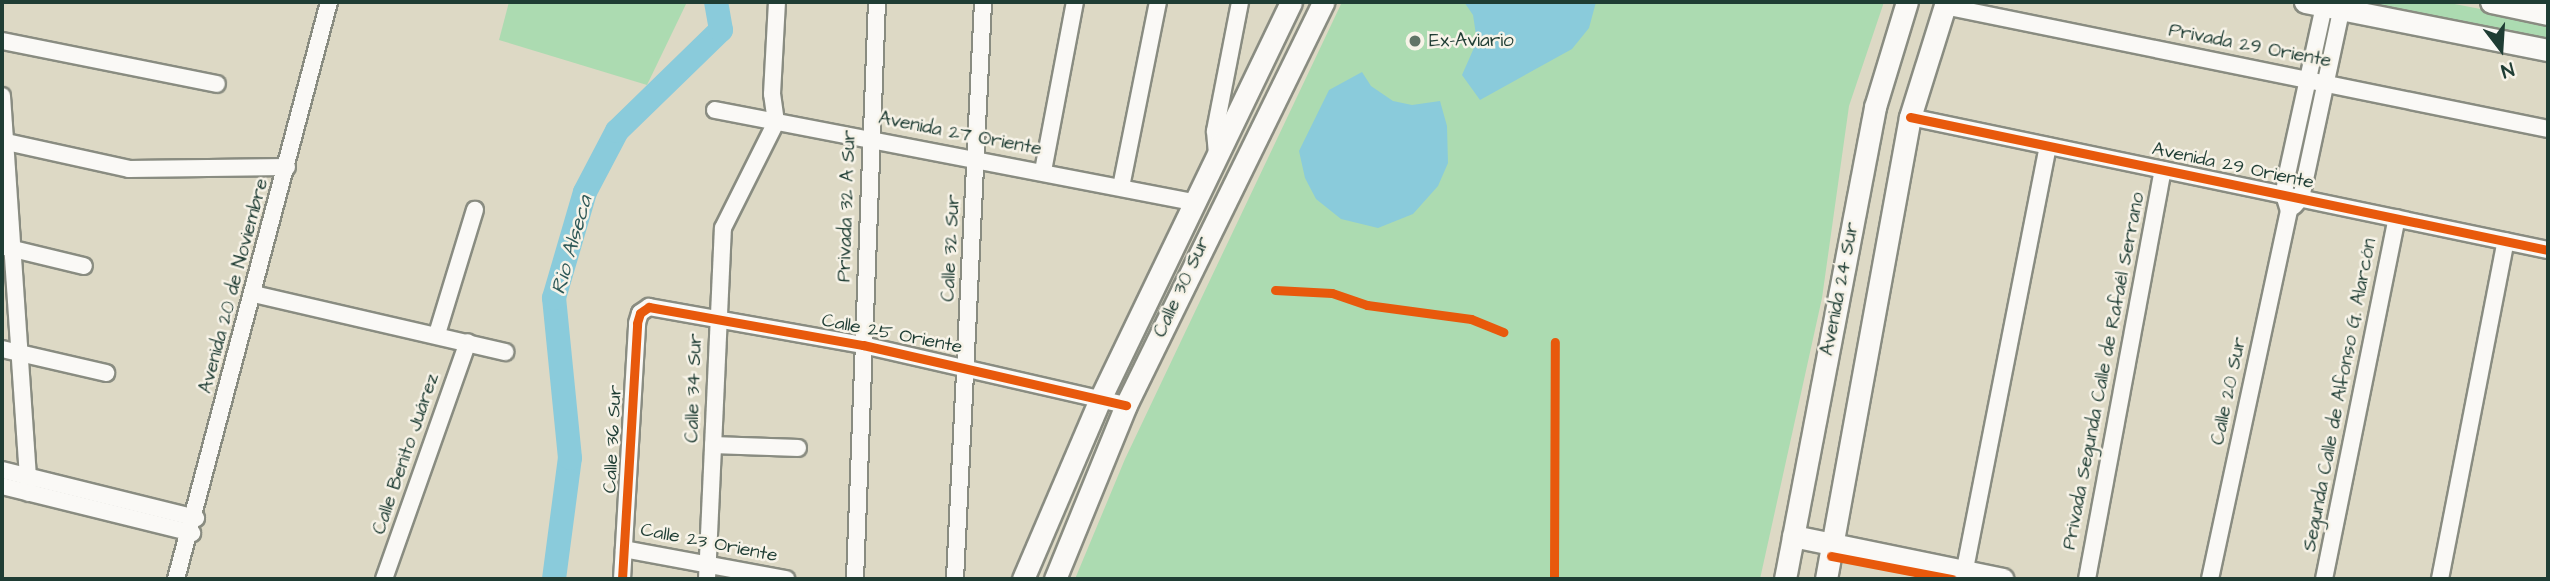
<!DOCTYPE html>
<html>
<head>
<meta charset="utf-8">
<style>
  body { margin:0 }
  #map { position:relative; width:2550px; height:581px; overflow:hidden; background:#ddd9c5; font-family:"Architects Daughter",sans-serif }
  div>[style] { position:absolute }
  [style*='--x'] { left:calc(var(--x)*1px); top:calc(var(--y)*1px); width:calc(var(--w)*1px); rotate:calc(var(--a)*1deg) }
  .green>* { inset:0; background:#acdbb1 }
  .water>* { inset:0; background:#8acbdb }
  .river>* { height:24px; margin:-12px; padding:0 12px; transform-origin:12px; border-radius:12px; background:#8acbdb }
  .roads { filter:drop-shadow(2px 0 #898c81) drop-shadow(-2px 0 #898c81) drop-shadow(0 2px #898c81) drop-shadow(0 -2px #898c81) }
  .street>* { height:16px; margin:-8px; padding:0 8px; transform-origin:8px; border-radius:8px; background:#faf9f6 }
  .secondary>* { height:21px; margin:-10.5px; padding:0 10.5px; transform-origin:10.5px; border-radius:10.5px; background:#faf9f6 }
  .cycleway>* { height:9px; margin:-4.5px; padding:0 4.5px; transform-origin:4.5px; border-radius:4.5px; background:#e8590c }
  .dots>* { width:19px; height:19px; translate:-50% -50%; box-sizing:border-box; border:4px solid #f7f3e8; border-radius:50% }
  span { translate:-50% -50%; white-space:nowrap; text-align:center; line-height:1.15; -webkit-text-stroke:5px #f7f3e8; paint-order:stroke }
  .poi-label { font-size:19px; color:#1f3d34 }
  .left { translate:0 -50%; text-align:left }
  .street-label { font-size:19px; color:#1f3d34 }
  .water-label { font-size:21px; color:#2d5857; font-style:italic }
  .frame { position:absolute; inset:0; border:4px solid #1f3d34; pointer-events:none }
  .north { position:absolute; left:2466px; top:14px; width:70px; height:70px; -webkit-text-stroke:5px #f7f3e8; paint-order:stroke; rotate:163deg; font-size:19px; font-weight:700; line-height:28px; text-align:center; color:#1f3d34 }
  .north::after { content:''; display:block; margin:auto; width:24px; height:32px; background:#1f3d34; clip-path:polygon(50% 0,100% 100%,50% 72%,0 100%) }
</style>
</head>
<body>
<div id="map">
  <div class="green">
    <div style="clip-path:polygon(509px 2px,687px 2px,647px 85px,499px 40px)"></div>
    <div style="clip-path:polygon(1342px 2px,1884px 2px,1849px 106px,1822px 298px,1760px 579px,1075px 579px,1125px 459px)"></div>
    <div style="clip-path:polygon(2345px 2px,2444px 2px,2548px 22px,2548px 45px)"></div>
  </div>
  <div class="water">
    <div style="clip-path:polygon(1464px 2px,1596px 2px,1589px 28px,1572px 49px,1480px 100px,1462px 75px,1477px 41px,1473px 15px)"></div>
    <div style="clip-path:polygon(1362px 72px,1371px 86px,1393px 101px,1412px 105px,1440px 101px,1447px 126px,1448px 163px,1438px 186px,1413px 214px,1378px 228px,1341px 219px,1316px 199px,1305px 178px,1299px 151px,1329px 90px)"></div>
  </div>
  <div class="river">
    <div style="--x:554;--y:579;--w:122;--a:-82.5"></div>
    <div style="--x:570;--y:458;--w:161;--a:-95.7"></div>
    <div style="--x:554;--y:298;--w:110;--a:-73.7"></div>
    <div style="--x:585;--y:192;--w:69;--a:-62.3"></div>
    <div style="--x:617;--y:131;--w:145;--a:-44.2"></div>
    <div style="--x:721;--y:30;--w:28;--a:-100"></div>
  </div>
  <div class="roads">
    <div class="street">
      <div style="--x:1944;--y:6;--w:616;--a:11.51"></div>
      <div style="--x:2;--y:41;--w:219;--a:11.3"></div>
      <div style="--x:2;--y:96;--w:398;--a:86.1"></div>
      <div style="--x:715;--y:110;--w:491;--a:10.9"></div>
      <div style="--x:1910;--y:117;--w:652;--a:11.78"></div>
      <div style="--x:2;--y:141;--w:130;--a:12.4"></div>
      <div style="--x:129;--y:169;--w:158;--a:-0.7"></div>
      <div style="--x:1217;--y:154;--w:23;--a:-95"></div>
      <div style="--x:1215;--y:131;--w:131;--a:-79"></div>
      <div style="--x:1043;--y:171;--w:172;--a:-79.3"></div>
      <div style="--x:1121;--y:187;--w:189;--a:-78.7"></div>
      <div style="--x:2294;--y:206;--w:11;--a:-49"></div>
      <div style="--x:2301;--y:198;--w:200;--a:-77.9"></div>
      <div style="--x:5;--y:247;--w:81;--a:13.5"></div>
      <div style="--x:254;--y:294;--w:258;--a:13"></div>
      <div style="--x:437;--y:334;--w:130;--a:-73"></div>
      <div style="--x:2;--y:349;--w:107;--a:13"></div>
      <div style="--x:713;--y:445;--w:85;--a:2"></div>
      <div style="--x:2;--y:470;--w:200;--a:13.9"></div>
      <div style="--x:2;--y:486;--w:196;--a:13.9"></div>
      <div style="--x:624;--y:549;--w:165;--a:10.5"></div>
      <div style="--x:176;--y:579;--w:597;--a:-75.15"></div>
      <div style="--x:384;--y:579;--w:251;--a:-70.5"></div>
      <div style="--x:622;--y:579;--w:256;--a:-86.6"></div>
      <div style="--x:637;--y:323;--w:10;--a:-73"></div>
      <div style="--x:640;--y:313;--w:11;--a:-34"></div>
      <div style="--x:649;--y:307;--w:217;--a:10.1"></div>
      <div style="--x:863;--y:345;--w:270;--a:12.9"></div>
      <div style="--x:707;--y:579;--w:351;--a:-87.4"></div>
      <div style="--x:723;--y:228;--w:119;--a:-63.4"></div>
      <div style="--x:776;--y:122;--w:28;--a:-98"></div>
      <div style="--x:772;--y:94;--w:92;--a:-86.9"></div>
      <div style="--x:855;--y:579;--w:577;--a:-87.82"></div>
      <div style="--x:955;--y:579;--w:578;--a:-87.22"></div>
      <div style="--x:1963;--y:579;--w:441;--a:-78.9"></div>
      <div style="--x:2087;--y:579;--w:416;--a:-79.5"></div>
      <div style="--x:2210;--y:579;--w:376;--a:-77.9"></div>
      <div style="--x:2289;--y:211;--w:17;--a:-107"></div>
      <div style="--x:2284;--y:195;--w:16;--a:-83"></div>
      <div style="--x:2286;--y:179;--w:181;--a:-77.6"></div>
      <div style="--x:2324;--y:579;--w:368;--a:-78.6"></div>
      <div style="--x:2440;--y:579;--w:344;--a:-79"></div>
    </div>
    <div class="secondary">
      <div style="--x:2305;--y:2;--w:248;--a:11.2"></div>
      <div style="--x:2491;--y:2;--w:58;--a:11.9"></div>
      <div style="--x:1793;--y:536;--w:214;--a:11.6"></div>
      <div style="--x:1023;--y:579;--w:198;--a:-66.8"></div>
      <div style="--x:1101;--y:397;--w:438;--a:-64.3"></div>
      <div style="--x:1055;--y:579;--w:188;--a:-67.8"></div>
      <div style="--x:1126;--y:405;--w:449;--a:-63.9"></div>
      <div style="--x:1785;--y:579;--w:481;--a:-79.2"></div>
      <div style="--x:1875;--y:107;--w:110;--a:-73.1"></div>
      <div style="--x:1826;--y:579;--w:470;--a:-79.7"></div>
      <div style="--x:1910;--y:117;--w:121;--a:-72.6"></div>
    </div>
  </div>
  <div class="cycleway">
    <div style="--x:1910;--y:117;--w:652;--a:11.78"></div>
    <div style="--x:1275;--y:290;--w:57;--a:3"></div>
    <div style="--x:1332;--y:293;--w:37;--a:19"></div>
    <div style="--x:1367;--y:305;--w:105;--a:7.7"></div>
    <div style="--x:1471;--y:319;--w:35;--a:22"></div>
    <div style="--x:1831;--y:556;--w:123;--a:10.8"></div>
    <div style="--x:622;--y:579;--w:256;--a:-86.6"></div>
    <div style="--x:637;--y:323;--w:10;--a:-73"></div>
    <div style="--x:640;--y:313;--w:11;--a:-34"></div>
    <div style="--x:649;--y:307;--w:217;--a:10.1"></div>
    <div style="--x:863;--y:345;--w:270;--a:12.9"></div>
    <div style="--x:1554;--y:579;--w:237;--a:-89.8"></div>
  </div>
  <div class="dots">
    <div style="left:1415px;top:41px;background:#627467"></div>
  </div>
  <div class="poi-label">
    <span class="left" style="left:1429px;top:41px">Ex-Aviario</span>
  </div>
  <div class="street-label">
    <span style="left:2250px;top:46px;rotate:11deg">Privada 29 Oriente</span>
    <span style="left:960px;top:134px;rotate:11deg">Avenida 27 Oriente</span>
    <span style="left:2233px;top:166px;rotate:12deg">Avenida 29 Oriente</span>
    <span style="left:847px;top:206px;rotate:-88deg">Privada 32 A Sur</span>
    <span style="left:951px;top:248px;rotate:-87deg">Calle 32 Sur</span>
    <span style="left:234px;top:286px;rotate:-75deg">Avenida 20 de Noviembre</span>
    <span style="left:1182px;top:287px;rotate:-65deg">Calle 30 Sur</span>
    <span style="left:1840px;top:289px;rotate:-79deg">Avenida 24 Sur</span>
    <span style="left:892px;top:334px;rotate:11deg">Calle 25 Oriente</span>
    <span style="left:2104px;top:371px;rotate:-79deg">Privada Segunda Calle de Rafaél Serrano</span>
    <span style="left:694px;top:388px;rotate:-88deg">Calle 34 Sur</span>
    <span style="left:2229px;top:391px;rotate:-78deg">Calle 20 Sur</span>
    <span style="left:2340px;top:395px;rotate:-79deg">Segunda Calle de Alfonso G. Alarcón</span>
    <span style="left:613px;top:439px;rotate:-87deg">Calle 36 Sur</span>
    <span style="left:406px;top:454px;rotate:-71deg">Calle Benito Juárez</span>
    <span style="left:709px;top:543px;rotate:11deg">Calle 23 Oriente</span>
  </div>
  <div class="water-label">
    <span style="left:572px;top:245px;rotate:-74deg">Rio Alseca</span>
  </div>
  <div class="frame"></div>
  <div class="north">N</div>
</div>
</body>
</html>
